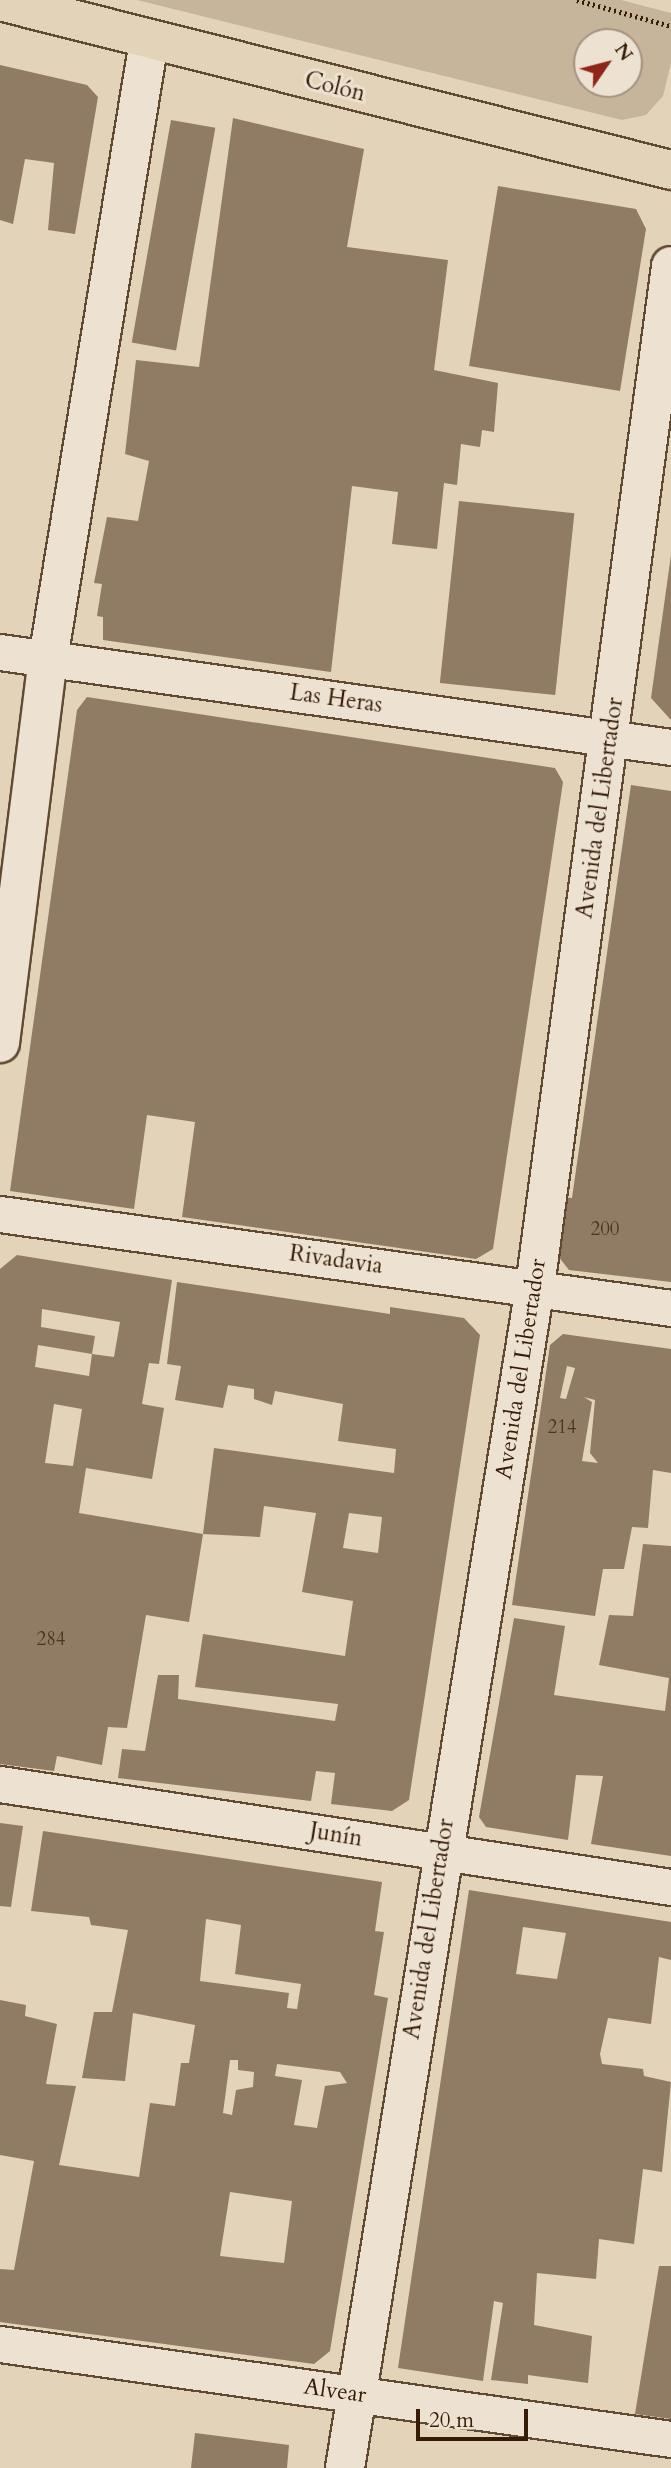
<!DOCTYPE html>
<html>
<head>
<meta charset="utf-8">
<style>
  body { margin:0 }
  #map { position:relative; width:671px; height:2468px; overflow:hidden; background:#e3d3b9; font-family:Cardo,serif }
  div>[style] { position:absolute }
  [style*='--x'] { left:calc(var(--x)*1px); top:calc(var(--y)*1px); width:calc(var(--w)*1px); rotate:calc(var(--a)*1deg) }
  .green>* { inset:0; background:#c6b49b }
  .building>* { inset:0; background:#907b64; transform-origin:0 0 }
  .path>* { height:4.5px; margin-top:-2.25px; transform-origin:0; background:repeating-linear-gradient(90deg,#361c07 0 2px,transparent 0 5.5px) }
  .roads { filter:drop-shadow(2px 0 #614a34) drop-shadow(-2px 0 #614a34) drop-shadow(0 2px #614a34) drop-shadow(0 -2px #614a34) }
  .minor>* { height:35px; margin:-17.5px; padding:0 17.5px; transform-origin:17.5px; border-radius:17.5px; background:#ede2d2 }
  .secondary>* { height:38px; margin:-19px; padding:0 19px; transform-origin:19px; border-radius:19px; background:#ede2d2 }
  .primary>* { height:38px; margin:-19px; padding:0 19px; transform-origin:19px; border-radius:19px; background:#e3d3b9 }
  span { translate:-50% -50%; white-space:nowrap; text-align:center; line-height:1.15; -webkit-text-stroke:6px #ede2d2; paint-order:stroke }
  .number-label { font-size:19px; color:#4c341e }
  .number-label span { -webkit-text-stroke-width:0 }
  .street-label { font-size:23px; color:#361c07 }
  .north { position:absolute; left:573px; top:28px; width:70px; height:70px; box-sizing:border-box; background:#ede2d2; border:2px solid #a49381; border-radius:50%; rotate:55deg; font-size:19px; font-weight:700; line-height:28px; text-align:center; color:#361c07 }
  .north::after { content:''; display:block; margin:auto; width:24px; height:32px; background:#8f2418; clip-path:polygon(50% 0,100% 100%,50% 72%,0 100%) }
  .scale { position:absolute; left:416px; top:2409px; width:112px; height:32px; box-sizing:border-box; border:4px solid #361c07; border-top:0; padding-left:9px; font-size:21px; line-height:24px; white-space:nowrap; color:#361c07; -webkit-text-stroke:5px #ede2d2; paint-order:stroke }
</style>
</head>
<body>
<div id="map">
  <div class="green">
    <div style="clip-path:polygon(evenodd,137px 0,621px 0,671px 13px,671px 63px,663px 96px,646px 115px,622px 120px,137px 0,629px 42px,629px 84px,587px 84px,587px 42px,629px 42px)"></div>
  </div>
  <div class="building">
    <div style="clip-path:polygon(0 65px,87px 85px,98px 97px,75px 234px,48px 230px,54px 163px,25px 159px,13px 224px,0 220px)"></div>
    <div style="clip-path:polygon(233px 118px,364px 149px,347px 247px,448px 260px,434px 370px,498px 383px,494px 432px,482px 430px,480px 447px,461px 444px,457px 485px,444px 483px,437px 549px,392px 544px,398px 492px,352px 486px,331px 672px,103px 640px,103px 617px,97px 616px,102px 584px,94px 583px,107px 517px,138px 521px,149px 461px,125px 454px,136px 360px,199px 367px)"></div>
    <div style="left:171px;top:120px;width:45px;height:226px;rotate:10deg"></div>
    <div style="clip-path:polygon(498px 186px,636px 209px,646px 229px,620px 391px,469px 366px)"></div>
    <div style="left:459px;top:501px;width:116px;height:183px;rotate:6deg"></div>
    <div style="clip-path:polygon(671px 555px,671px 720px,651px 698px)"></div>
    <div style="clip-path:polygon(87px 697px,555px 768px,563px 782px,493px 1249px,476px 1259px,182px 1217px,195px 1122px,147px 1115px,134px 1209px,10px 1191px,77px 710px)"></div>
    <div style="clip-path:polygon(631px 785px,671px 791px,671px 1282px,569px 1270px,554px 1251px,561px 1197px,572px 1198px)"></div>
    <div style="clip-path:polygon(evenodd,17px 1255px,172px 1280px,159px 1364px,149px 1363px,142px 1404px,164px 1408px,152px 1479px,86px 1468px,79px 1513px,203px 1534px,189px 1622px,146px 1615px,127px 1728px,108px 1727px,102px 1765px,57px 1756px,54px 1771px,0 1764px,0 1269px,17px 1255px,42px 1309px,120px 1322px,114px 1357px,92px 1354px,89px 1376px,35px 1367px,38px 1345px,92px 1354px,95px 1336px,41px 1327px,42px 1309px,17px 1255px,54px 1404px,82px 1409px,73px 1466px,45px 1463px,54px 1404px)"></div>
    <div style="clip-path:polygon(evenodd,177px 1282px,390px 1314px,390px 1307px,464px 1318px,480px 1335px,409px 1800px,392px 1811px,331px 1804px,335px 1773px,316px 1771px,311px 1801px,118px 1778px,122px 1749px,145px 1751px,158px 1675px,179px 1675px,178px 1699px,335px 1721px,338px 1704px,195px 1687px,203px 1634px,345px 1656px,353px 1601px,302px 1592px,316px 1513px,264px 1506px,260px 1537px,203px 1534px,214px 1448px,394px 1473px,396px 1449px,338px 1441px,343px 1404px,275px 1391px,272px 1405px,254px 1399px,254px 1389px,228px 1385px,223px 1408px,175px 1400px,181px 1366px,167px 1364px,177px 1282px,349px 1513px,382px 1517px,378px 1553px,343px 1548px,349px 1513px)"></div>
    <div style="clip-path:polygon(evenodd,563px 1334px,671px 1349px,671px 1473px,653px 1470px,648px 1528px,632px 1527px,624px 1569px,603px 1569px,595px 1616px,512px 1605px,550px 1345px,563px 1334px,567px 1366px,575px 1368px,566px 1399px,560px 1398px,567px 1366px,563px 1334px,584px 1397px,595px 1400px,590px 1453px,598px 1463px,582px 1461px,592px 1402px,584px 1397px)"></div>
    <div style="clip-path:polygon(643px 1544px,671px 1546px,671px 1856px,591px 1844px,603px 1776px,576px 1775px,568px 1840px,486px 1827px,479px 1817px,514px 1618px,565px 1626px,554px 1695px,665px 1711px,669px 1678px,599px 1665px,609px 1615px,633px 1616px)"></div>
    <div style="clip-path:polygon(0 1823px,23px 1826px,11px 1907px,0 1906px)"></div>
    <div style="clip-path:polygon(evenodd,43px 1831px,382px 1882px,375px 1931px,384px 1932px,374px 1995px,388px 1998px,330px 2351px,314px 2364px,0 2322px,0 2269px,14px 2270px,34px 2161px,0 2155px,0 2000px,26px 2005px,25px 2016px,57px 2024px,46px 2084px,76px 2086px,59px 2165px,139px 2177px,150px 2103px,175px 2106px,181px 2063px,189px 2063px,195px 2025px,133px 2013px,125px 2081px,82px 2078px,94px 2012px,112px 2012px,128px 1930px,91px 1925px,89px 1917px,31px 1911px,43px 1831px,206px 1919px,241px 1925px,235px 1974px,301px 1984px,297px 2009px,287px 2008px,289px 1993px,200px 1981px,206px 1919px,43px 1831px,230px 2060px,238px 2060px,238px 2070px,254px 2072px,253px 2087px,236px 2090px,232px 2115px,223px 2113px,230px 2060px,43px 1831px,277px 2064px,340px 2072px,347px 2083px,325px 2086px,317px 2128px,294px 2125px,302px 2080px,275px 2076px,277px 2064px,43px 1831px,230px 2192px,292px 2201px,284px 2263px,220px 2256px,230px 2192px)"></div>
    <div style="clip-path:polygon(evenodd,469px 1890px,671px 1922px,671px 1960px,659px 1957px,651px 2024px,608px 2018px,600px 2054px,602px 2064px,643px 2069px,644px 2076px,671px 2082px,662px 2172px,643px 2169px,634px 2244px,599px 2239px,596px 2279px,537px 2273px,534px 2325px,592px 2336px,588px 2383px,528px 2375px,528px 2384px,491px 2380px,503px 2303px,494px 2301px,483px 2381px,398px 2368px,469px 1890px,523px 1927px,566px 1933px,557px 1979px,516px 1974px,523px 1927px)"></div>
    <div style="clip-path:polygon(659px 2266px,671px 2266px,671px 2419px,635px 2414px)"></div>
    <div style="clip-path:polygon(195px 2433px,289px 2445px,287px 2468px,191px 2468px)"></div>
  </div>
  <div class="path">
    <div style="--x:577;--y:0;--w:98;--a:15.5"></div>
  </div>
  <div class="roads">
    <div class="minor">
      <div style="--x:0;--y:652;--w:678;--a:8.06"></div>
      <div style="--x:0;--y:1214;--w:678;--a:7.97"></div>
      <div style="--x:0;--y:1784;--w:679;--a:8.73"></div>
      <div style="--x:0;--y:2344;--w:678;--a:8.06"></div>
    </div>
    <div class="secondary">
      <div style="--x:0;--y:1043;--w:387;--a:-82.9"></div>
      <div style="--x:48;--y:659;--w:626;--a:-80.72"></div>
      <div style="--x:345;--y:2468;--w:1196;--a:-80.86"></div>
      <div style="--x:535;--y:1287;--w:1030;--a:-82.41"></div>
    </div>
    <div class="primary">
      <div style="--x:0;--y:1;--w:692;--a:14.14"></div>
    </div>
  </div>
  <div class="number-label">
    <span style="left:605px;top:1230px">200</span>
    <span style="left:562px;top:1428px">214</span>
    <span style="left:51px;top:1640px">284</span>
  </div>
  <div class="street-label">
    <span style="left:335px;top:87px;rotate:14deg">Colón</span>
    <span style="left:336px;top:699px;rotate:8deg">Las Heras</span>
    <span style="left:600px;top:808px;rotate:-82deg">Avenida del Libertador</span>
    <span style="left:336px;top:1260px;rotate:8deg">Rivadavia</span>
    <span style="left:521px;top:1369px;rotate:-81deg">Avenida del Libertador</span>
    <span style="left:336px;top:1835px;rotate:9deg">Junín</span>
    <span style="left:429px;top:1929px;rotate:-81deg">Avenida del Libertador</span>
    <span style="left:335px;top:2391px;rotate:8deg">Alvear</span>
  </div>
  <div class="north">N</div>
  <div class="scale">20 m</div>
</div>
</body>
</html>
